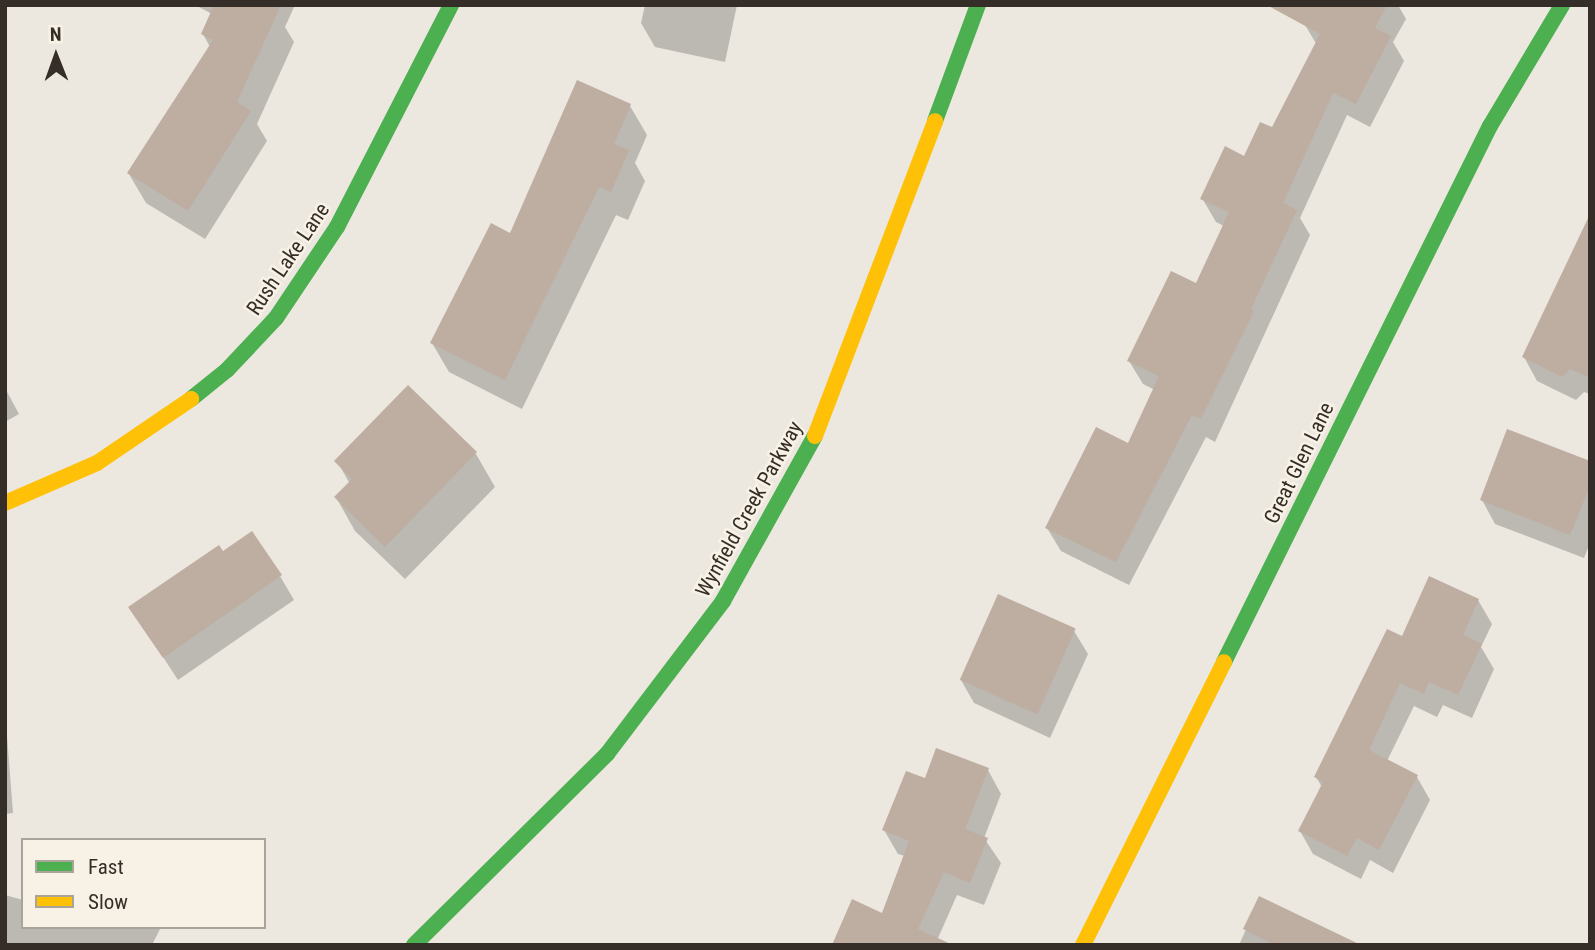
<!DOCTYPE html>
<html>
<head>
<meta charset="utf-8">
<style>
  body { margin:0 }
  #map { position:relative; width:1595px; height:950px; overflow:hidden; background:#ece7df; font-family:"Roboto Condensed",sans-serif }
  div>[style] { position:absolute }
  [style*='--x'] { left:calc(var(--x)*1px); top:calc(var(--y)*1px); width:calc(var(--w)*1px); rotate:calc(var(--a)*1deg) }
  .shadow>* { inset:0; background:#0003 }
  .building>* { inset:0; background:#beada1; transform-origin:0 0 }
  .fast>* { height:16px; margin:-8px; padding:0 8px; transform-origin:8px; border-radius:8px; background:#4caf50 }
  .slow>* { height:16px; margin:-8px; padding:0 8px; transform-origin:8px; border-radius:8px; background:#ffc107 }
  span { translate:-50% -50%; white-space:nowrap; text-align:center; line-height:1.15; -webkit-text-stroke:5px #f8f2e6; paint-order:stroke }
  .street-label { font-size:21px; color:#352d27 }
  .frame { position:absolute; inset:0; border:7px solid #352d27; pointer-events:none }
  .legend { position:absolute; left:21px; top:838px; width:245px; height:91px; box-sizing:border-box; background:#f8f2e6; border:2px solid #aaa39a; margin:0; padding:9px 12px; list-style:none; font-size:21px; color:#352d27 }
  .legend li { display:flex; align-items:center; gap:14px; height:35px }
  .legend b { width:35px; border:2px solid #aaa39a }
  .north { position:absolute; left:21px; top:21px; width:70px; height:70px; -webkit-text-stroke:5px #f8f2e6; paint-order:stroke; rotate:359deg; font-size:19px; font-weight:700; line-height:28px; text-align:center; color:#352d27 }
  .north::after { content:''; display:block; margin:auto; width:24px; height:32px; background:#352d27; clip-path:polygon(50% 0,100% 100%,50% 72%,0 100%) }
</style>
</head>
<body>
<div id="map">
  <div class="shadow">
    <div style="clip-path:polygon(295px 5px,285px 27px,294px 42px,257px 124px,267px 141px,205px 239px,146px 203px,129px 174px,210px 47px,203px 34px,212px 14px,195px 5px)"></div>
    <div style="clip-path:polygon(645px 5px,737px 5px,725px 62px,655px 47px,641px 23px)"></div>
    <div style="clip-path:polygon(1315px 5px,1398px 5px,1406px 19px,1393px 42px,1404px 61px,1370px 127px,1347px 115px,1300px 218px,1310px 235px,1215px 442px,1206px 437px,1129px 585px,1061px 551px,1047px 528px,1129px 445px,1155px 390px,1143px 384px,1129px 361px,1197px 285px,1224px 226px,1216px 222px,1202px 198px,1272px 130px,1317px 45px,1305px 25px)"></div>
    <div style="clip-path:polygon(630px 106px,647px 135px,635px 163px,645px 181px,628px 220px,616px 215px,522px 409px,449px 372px,432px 343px,511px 235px)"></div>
    <div style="clip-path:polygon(1590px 270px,1590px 394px,1584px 392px,1576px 400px,1537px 381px,1524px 357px)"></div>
    <div style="clip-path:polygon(408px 387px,476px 454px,495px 487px,405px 579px,355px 531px,336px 497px,350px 484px,337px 461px)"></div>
    <div style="clip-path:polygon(5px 388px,19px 414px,5px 422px)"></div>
    <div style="clip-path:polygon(1590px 463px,1590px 543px,1584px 558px,1495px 524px,1482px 500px)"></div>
    <div style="clip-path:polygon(280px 576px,294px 600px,178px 680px,131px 608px)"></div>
    <div style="clip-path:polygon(1478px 600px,1492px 624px,1481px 647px,1494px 669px,1472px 718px,1443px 705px,1437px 717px,1414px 706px,1387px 761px,1417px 777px,1430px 800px,1393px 873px,1370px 860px,1361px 879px,1313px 854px,1300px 831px,1322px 787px,1316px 777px,1403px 639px)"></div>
    <div style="clip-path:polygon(1074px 631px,1088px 654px,1050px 738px,974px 703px,961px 680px)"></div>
    <div style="clip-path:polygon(5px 710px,13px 813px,5px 814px)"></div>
    <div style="clip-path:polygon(988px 770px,1001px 794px,984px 838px,1001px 863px,984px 905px,957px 895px,935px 945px,883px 915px,905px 856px,898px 854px,884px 830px,926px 781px)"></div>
    <div style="clip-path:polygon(5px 895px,23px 900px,23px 927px,161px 927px,152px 945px,5px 945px)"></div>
    <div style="clip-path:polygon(1260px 898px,1342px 945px,1239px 945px)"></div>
  </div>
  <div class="building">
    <div style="clip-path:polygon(214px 5px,281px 5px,237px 102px,251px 111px,188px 211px,127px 173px,213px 40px,201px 34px)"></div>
    <div style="clip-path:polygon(1267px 5px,1387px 5px,1375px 28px,1391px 36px,1356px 104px,1333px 93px,1283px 203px,1297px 210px,1251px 309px,1254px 311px,1201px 419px,1192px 415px,1116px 562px,1045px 528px,1096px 427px,1128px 443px,1159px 376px,1127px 361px,1171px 271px,1196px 283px,1229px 212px,1200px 199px,1225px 146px,1244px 156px,1260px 122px,1272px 127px,1320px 34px)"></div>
    <div style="clip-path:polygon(577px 80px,631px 104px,614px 144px,629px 150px,611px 192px,599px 187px,505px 380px,430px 343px,491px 223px,510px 233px)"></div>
    <div style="clip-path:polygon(1590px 214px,1590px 378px,1570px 369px,1562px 377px,1522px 357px)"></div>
    <div style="clip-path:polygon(408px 385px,477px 452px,385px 547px,334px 497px,352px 479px,334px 461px)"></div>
    <div style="clip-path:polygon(1507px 429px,1590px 461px,1590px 486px,1570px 535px,1480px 500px)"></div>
    <div style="clip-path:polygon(252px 531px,282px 575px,163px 658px,128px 607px,219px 545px,223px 551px)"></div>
    <div style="clip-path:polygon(1429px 576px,1479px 599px,1463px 635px,1482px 644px,1458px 695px,1429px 682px,1424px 694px,1400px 683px,1369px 750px,1418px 775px,1379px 850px,1357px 838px,1347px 856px,1298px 831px,1323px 782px,1314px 777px,1387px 629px,1402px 636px)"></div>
    <div style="left:998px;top:594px;width:85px;height:94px;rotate:24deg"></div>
    <div style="clip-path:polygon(936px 748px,989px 768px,965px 829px,988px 838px,970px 883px,944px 872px,918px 929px,953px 945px,832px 945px,852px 899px,882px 913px,909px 841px,882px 830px,906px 771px,925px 778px)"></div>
    <div style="clip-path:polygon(1259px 896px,1361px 945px,1275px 945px,1243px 929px)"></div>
  </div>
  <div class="fast">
    <div style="--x:935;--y:121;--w:124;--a:-69.7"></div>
    <div style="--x:191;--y:399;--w:46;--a:-38.9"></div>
    <div style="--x:227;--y:370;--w:71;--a:-46.7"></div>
    <div style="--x:276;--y:318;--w:110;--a:-56.2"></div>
    <div style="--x:337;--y:227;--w:250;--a:-62.8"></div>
    <div style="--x:1224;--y:662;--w:598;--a:-63.61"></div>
    <div style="--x:1490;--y:126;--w:141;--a:-59.2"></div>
    <div style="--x:414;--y:945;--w:272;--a:-44.7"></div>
    <div style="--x:607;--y:754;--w:192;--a:-52.8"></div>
    <div style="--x:723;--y:601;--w:189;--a:-60.9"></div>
  </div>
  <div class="slow">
    <div style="--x:815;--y:436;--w:337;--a:-69.1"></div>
    <div style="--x:5;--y:503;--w:100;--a:-23.5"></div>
    <div style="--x:97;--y:463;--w:114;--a:-34.2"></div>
    <div style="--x:1083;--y:945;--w:316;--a:-63.5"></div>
  </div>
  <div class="street-label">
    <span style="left:288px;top:259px;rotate:-56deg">Rush Lake Lane</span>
    <span style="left:1299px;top:463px;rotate:-64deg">Great Glen Lane</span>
    <span style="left:749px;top:509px;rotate:-61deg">Wynfield Creek Parkway</span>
  </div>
  <div class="frame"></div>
  <ul class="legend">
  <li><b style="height:9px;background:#4caf50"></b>Fast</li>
  <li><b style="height:9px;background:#ffc107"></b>Slow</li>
  </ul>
  <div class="north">N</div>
</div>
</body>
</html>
